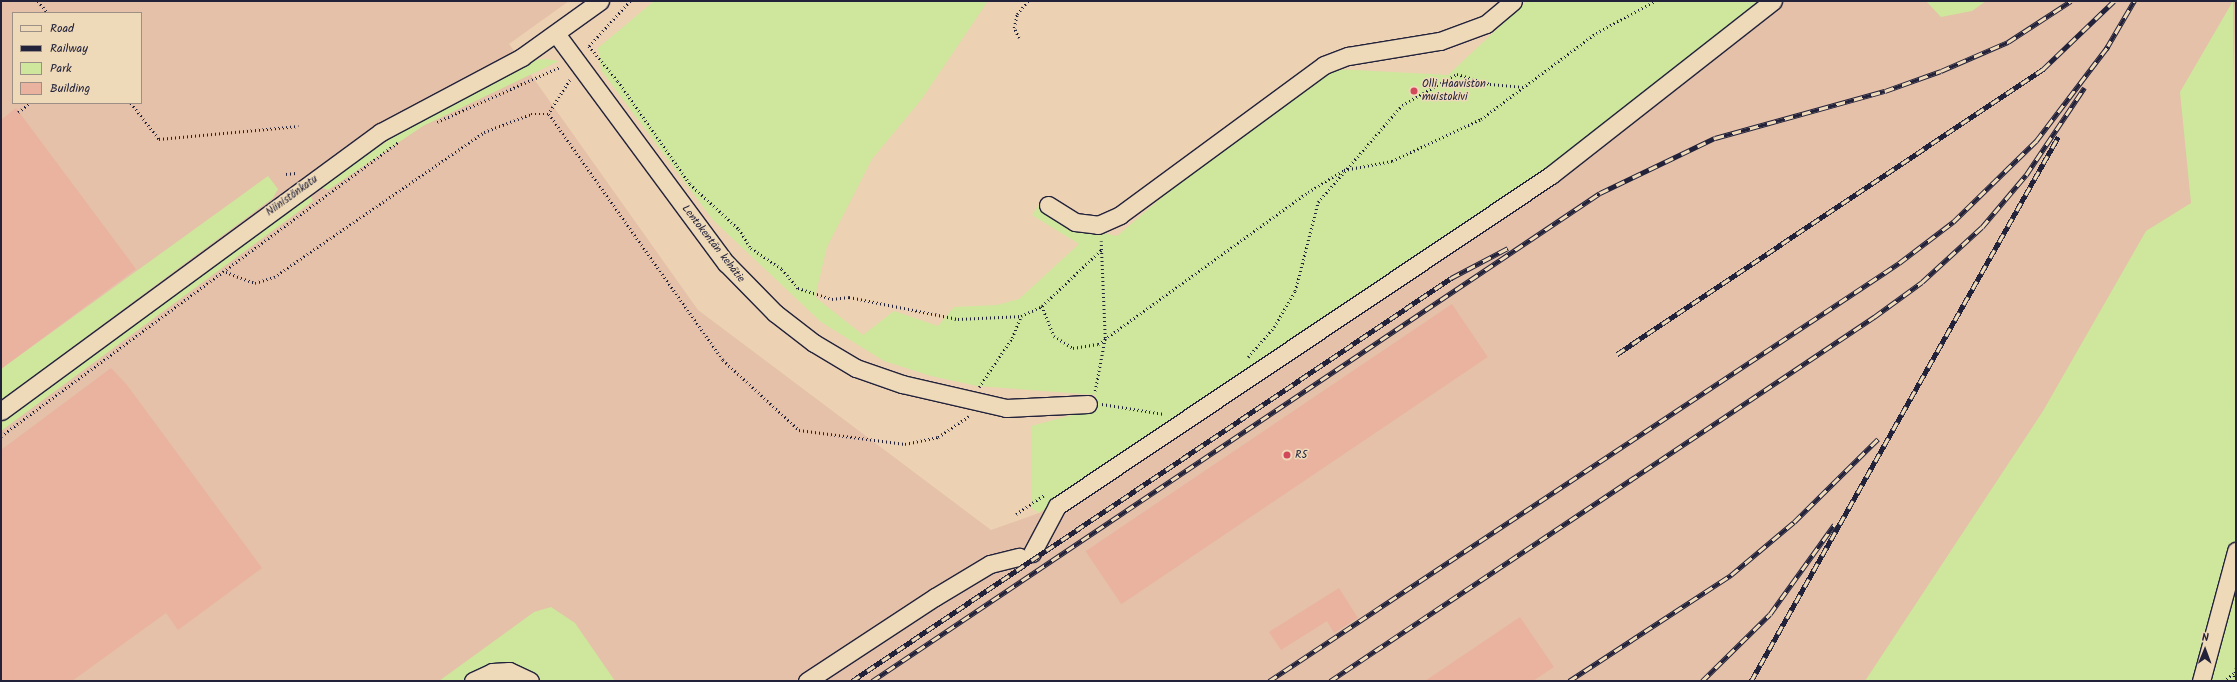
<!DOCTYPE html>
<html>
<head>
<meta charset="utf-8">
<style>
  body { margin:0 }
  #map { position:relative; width:2237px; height:682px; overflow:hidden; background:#edd1b3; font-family:Kalam,sans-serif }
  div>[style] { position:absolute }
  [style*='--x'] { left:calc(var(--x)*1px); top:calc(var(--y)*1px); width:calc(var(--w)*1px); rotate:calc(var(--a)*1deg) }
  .built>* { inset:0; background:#e4c1a8 }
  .green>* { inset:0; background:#cee79d }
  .building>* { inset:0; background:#eab3a0; transform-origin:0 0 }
  .path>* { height:2.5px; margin-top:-1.25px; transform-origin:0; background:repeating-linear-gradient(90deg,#22223b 0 1px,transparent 0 4px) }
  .roads { filter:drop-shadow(1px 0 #22223b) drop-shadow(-1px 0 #22223b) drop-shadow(0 1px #22223b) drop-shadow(0 -1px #22223b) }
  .minor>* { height:17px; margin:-8.5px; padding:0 8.5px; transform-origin:8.5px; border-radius:8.5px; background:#eed9b8 }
  .rail>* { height:4.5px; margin-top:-2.25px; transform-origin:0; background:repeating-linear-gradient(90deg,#eed9b8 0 9px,#22223b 0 18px); box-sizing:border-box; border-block:1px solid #22223b }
  .dots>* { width:11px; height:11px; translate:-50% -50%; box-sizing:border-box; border:2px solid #eed9b8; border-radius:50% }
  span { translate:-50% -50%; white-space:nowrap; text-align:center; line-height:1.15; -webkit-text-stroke:3px #eed9b8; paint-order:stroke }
  .poi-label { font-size:11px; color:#22223b }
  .left { translate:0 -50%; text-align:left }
  .street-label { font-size:11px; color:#22223b }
  .frame { position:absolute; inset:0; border:2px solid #22223b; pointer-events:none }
  .legend { position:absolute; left:12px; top:12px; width:130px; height:92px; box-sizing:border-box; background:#eed9b8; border:1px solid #9c9086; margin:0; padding:5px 7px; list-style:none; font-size:12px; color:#22223b }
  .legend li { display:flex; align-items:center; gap:8px; height:20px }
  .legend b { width:20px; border:1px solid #9c9086 }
  .north { position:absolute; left:2185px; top:630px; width:40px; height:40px; -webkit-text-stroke:3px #eed9b8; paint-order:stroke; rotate:1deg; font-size:11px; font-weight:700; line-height:16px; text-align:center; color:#22223b }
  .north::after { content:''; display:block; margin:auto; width:14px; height:18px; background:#22223b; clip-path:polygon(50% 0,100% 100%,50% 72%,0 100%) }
</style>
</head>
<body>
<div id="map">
  <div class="built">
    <div style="clip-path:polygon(evenodd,1px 1px,569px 1px,509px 44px,698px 310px,991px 530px,1039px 513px,1554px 166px,1765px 1px,2236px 1px,2210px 681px,1px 681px,1px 1px,13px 13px,141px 13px,141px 103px,13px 103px,13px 13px)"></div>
  </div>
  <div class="green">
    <div style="clip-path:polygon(654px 1px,988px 1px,921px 100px,872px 159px,827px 247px,815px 297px,863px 335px,894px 311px,938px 326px,954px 307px,997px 305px,1019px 299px,1079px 244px,1032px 215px,1039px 205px,1081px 228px,1117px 236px,1246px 125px,1337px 69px,1448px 75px,1527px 1px,1763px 1px,1554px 166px,1039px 513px,1032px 508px,1031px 426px,1091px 410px,1096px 395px,977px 386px,931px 376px,884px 361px,821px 322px,713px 220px,601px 70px,598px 48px)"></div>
    <div style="clip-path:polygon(1926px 1px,1986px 1px,1972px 11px,1941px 17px)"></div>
    <div style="clip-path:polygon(2233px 1px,2236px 681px,1865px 681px,2043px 411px,2146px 231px,2191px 203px,2180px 92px)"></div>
    <div style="clip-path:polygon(546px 59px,559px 61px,423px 126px,328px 190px,319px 187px,420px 119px,535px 60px)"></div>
    <div style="clip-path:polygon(268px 176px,278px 189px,273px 198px,1px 400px,1px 369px)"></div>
    <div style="clip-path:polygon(310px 194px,313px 201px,1px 431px,1px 423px)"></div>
    <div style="clip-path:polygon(551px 607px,575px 623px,615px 681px,439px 681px,534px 612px)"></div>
  </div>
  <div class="building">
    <div style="clip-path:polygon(16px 108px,136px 269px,1px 369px,1px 120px)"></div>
    <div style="left:1452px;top:304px;width:64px;height:442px;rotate:56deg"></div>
    <div style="clip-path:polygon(111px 368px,127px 385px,262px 568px,178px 630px,166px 613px,72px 681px,1px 681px,1px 450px)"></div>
    <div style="clip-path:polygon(1339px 588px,1358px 618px,1334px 633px,1327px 621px,1281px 650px,1269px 632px)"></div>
    <div style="clip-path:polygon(1520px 617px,1554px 667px,1533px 681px,1425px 681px)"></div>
  </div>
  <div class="path">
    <div style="--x:38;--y:1;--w:16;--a:50"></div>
    <div style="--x:1019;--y:38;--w:11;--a:-117"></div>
    <div style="--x:1014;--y:28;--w:14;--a:-78"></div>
    <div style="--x:1017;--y:14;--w:17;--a:-50"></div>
    <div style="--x:589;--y:46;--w:45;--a:50.4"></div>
    <div style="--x:618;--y:81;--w:126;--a:55"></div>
    <div style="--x:690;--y:184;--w:67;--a:42.6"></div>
    <div style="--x:739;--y:229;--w:22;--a:58"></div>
    <div style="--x:751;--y:248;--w:37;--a:34"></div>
    <div style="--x:782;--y:269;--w:25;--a:50"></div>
    <div style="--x:798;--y:288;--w:36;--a:18"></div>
    <div style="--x:832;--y:299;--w:17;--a:-7"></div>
    <div style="--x:849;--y:297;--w:111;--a:11.4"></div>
    <div style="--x:958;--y:319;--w:63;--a:-2.7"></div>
    <div style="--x:1021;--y:316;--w:23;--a:-25"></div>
    <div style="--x:1042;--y:306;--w:32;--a:68"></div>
    <div style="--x:1054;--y:336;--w:22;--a:32"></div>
    <div style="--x:1073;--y:348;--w:25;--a:-9"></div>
    <div style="--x:1098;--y:344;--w:259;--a:-35.9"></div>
    <div style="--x:1308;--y:192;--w:42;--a:-31.4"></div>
    <div style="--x:1344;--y:170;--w:49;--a:-10.6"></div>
    <div style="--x:1392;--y:161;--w:98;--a:-25.3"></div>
    <div style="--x:1481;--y:119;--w:144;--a:-36.8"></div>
    <div style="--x:1596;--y:33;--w:67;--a:-28.5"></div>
    <div style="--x:589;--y:46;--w:61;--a:-47.7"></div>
    <div style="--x:570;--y:80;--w:40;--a:122"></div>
    <div style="--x:549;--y:114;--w:301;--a:54.7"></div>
    <div style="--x:723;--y:360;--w:103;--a:42.6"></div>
    <div style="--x:799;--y:430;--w:107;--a:7.5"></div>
    <div style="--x:905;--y:444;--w:34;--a:-12"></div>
    <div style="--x:938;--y:437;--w:37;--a:-34"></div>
    <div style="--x:131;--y:103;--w:46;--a:52.1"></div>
    <div style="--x:159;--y:139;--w:140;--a:-5.3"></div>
    <div style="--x:18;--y:112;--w:15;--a:-37"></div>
    <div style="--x:437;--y:122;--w:135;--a:-24.1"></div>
    <div style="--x:286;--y:174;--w:10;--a:-6"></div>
    <div style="--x:226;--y:272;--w:31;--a:21"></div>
    <div style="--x:255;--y:283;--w:20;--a:-18"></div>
    <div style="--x:274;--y:277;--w:255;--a:-34.6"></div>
    <div style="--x:484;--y:132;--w:50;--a:-21"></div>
    <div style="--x:531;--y:114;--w:18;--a:0"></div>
    <div style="--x:1042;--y:306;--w:83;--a:-43.5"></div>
    <div style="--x:1248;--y:357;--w:40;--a:-49"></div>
    <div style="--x:1274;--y:327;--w:42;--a:-59.7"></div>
    <div style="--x:1295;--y:291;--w:92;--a:-75.5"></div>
    <div style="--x:1318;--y:202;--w:128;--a:-49.1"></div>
    <div style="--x:1402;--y:105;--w:63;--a:-29.4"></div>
    <div style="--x:1457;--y:74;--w:34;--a:17"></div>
    <div style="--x:1490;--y:84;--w:33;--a:5"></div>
    <div style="--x:979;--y:387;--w:59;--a:-56"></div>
    <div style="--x:1012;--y:338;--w:24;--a:-68"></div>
    <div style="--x:1095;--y:391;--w:54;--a:-79.3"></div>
    <div style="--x:1105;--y:338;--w:97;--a:-92.4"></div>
    <div style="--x:1102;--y:404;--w:63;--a:9.2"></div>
    <div style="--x:1;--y:436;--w:495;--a:-36.5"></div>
    <div style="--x:1016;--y:514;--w:34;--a:-34"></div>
    <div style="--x:2223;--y:681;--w:16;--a:-35"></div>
    <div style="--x:2233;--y:681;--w:13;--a:-77"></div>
  </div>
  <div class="roads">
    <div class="minor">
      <div style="--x:557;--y:35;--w:284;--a:53.5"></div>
      <div style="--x:726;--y:263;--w:70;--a:45.6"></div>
      <div style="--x:775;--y:313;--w:49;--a:37.6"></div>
      <div style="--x:814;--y:343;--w:49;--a:30.8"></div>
      <div style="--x:856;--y:368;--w:49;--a:19.2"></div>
      <div style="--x:902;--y:384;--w:107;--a:13"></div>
      <div style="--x:1006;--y:408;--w:82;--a:-2.8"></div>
      <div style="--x:1048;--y:205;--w:32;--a:32"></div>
      <div style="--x:1075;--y:222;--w:23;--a:7"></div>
      <div style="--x:1098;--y:225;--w:24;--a:-24"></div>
      <div style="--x:1120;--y:215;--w:253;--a:-36.3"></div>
      <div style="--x:1324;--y:65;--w:26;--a:-21"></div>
      <div style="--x:1348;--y:56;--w:93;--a:-9.3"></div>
      <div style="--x:1440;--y:41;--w:49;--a:-20.3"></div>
      <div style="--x:1486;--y:24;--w:35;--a:-40"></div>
      <div style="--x:1;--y:411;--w:471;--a:-36.3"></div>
      <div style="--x:381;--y:132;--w:160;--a:-28"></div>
      <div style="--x:522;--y:57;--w:96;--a:-35.7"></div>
      <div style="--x:1032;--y:553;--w:53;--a:-62"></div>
      <div style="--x:1057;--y:506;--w:595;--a:-33.82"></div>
      <div style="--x:1551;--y:175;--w:282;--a:-38.1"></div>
      <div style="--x:473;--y:681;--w:21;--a:-25"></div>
      <div style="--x:492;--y:672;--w:17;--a:-3"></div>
      <div style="--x:509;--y:671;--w:23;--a:25"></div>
      <div style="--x:807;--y:681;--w:153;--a:-33.3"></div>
      <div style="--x:935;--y:597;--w:64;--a:-31"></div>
      <div style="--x:990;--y:564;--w:30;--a:-14"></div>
      <div style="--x:2201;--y:681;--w:135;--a:-74.9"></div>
    </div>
  </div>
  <div class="rail">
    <div style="--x:2106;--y:49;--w:56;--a:-59.7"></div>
    <div style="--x:1617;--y:354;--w:513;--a:-33.78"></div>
    <div style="--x:2043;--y:69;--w:98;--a:-43.8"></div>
    <div style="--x:852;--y:681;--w:722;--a:-33.93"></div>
    <div style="--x:1451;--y:278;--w:64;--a:-27.8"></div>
    <div style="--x:872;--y:681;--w:876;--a:-33.84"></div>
    <div style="--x:1600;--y:193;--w:127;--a:-25.6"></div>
    <div style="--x:1715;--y:138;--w:176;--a:-15.5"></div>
    <div style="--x:1885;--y:91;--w:59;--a:-19.7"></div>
    <div style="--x:1941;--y:71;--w:73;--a:-23.4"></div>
    <div style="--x:2008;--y:42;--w:75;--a:-33.1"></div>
    <div style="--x:1269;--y:681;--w:756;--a:-33.56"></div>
    <div style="--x:1899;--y:263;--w:68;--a:-37.2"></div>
    <div style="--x:1953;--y:222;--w:116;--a:-44.3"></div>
    <div style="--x:2036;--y:141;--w:119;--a:-52.8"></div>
    <div style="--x:1330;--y:681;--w:655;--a:-33.79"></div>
    <div style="--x:1874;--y:317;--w:59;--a:-36.1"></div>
    <div style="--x:1922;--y:282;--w:81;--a:-42.5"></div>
    <div style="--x:1982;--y:227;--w:68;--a:-49.8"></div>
    <div style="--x:2026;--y:175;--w:105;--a:-56.3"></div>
    <div style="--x:1569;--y:681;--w:194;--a:-33.2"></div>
    <div style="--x:1731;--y:575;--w:82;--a:-40.1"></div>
    <div style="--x:1794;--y:522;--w:118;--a:-44.7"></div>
    <div style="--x:1702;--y:681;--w:95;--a:-44.6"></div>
    <div style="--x:1770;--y:614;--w:110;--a:-54.3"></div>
    <div style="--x:1751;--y:681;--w:625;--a:-60.56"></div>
  </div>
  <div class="dots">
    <div style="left:1414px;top:91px;background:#d1495b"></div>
    <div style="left:1287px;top:455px;background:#d1495b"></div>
  </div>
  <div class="poi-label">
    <span class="left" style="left:1422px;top:91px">Olli Haaviston<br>muistokivi</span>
    <span class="left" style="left:1295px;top:455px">R5</span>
  </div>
  <div class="street-label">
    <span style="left:292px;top:196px;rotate:-36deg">Niinistönkatu</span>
    <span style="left:713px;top:244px;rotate:52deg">Lentokentän kehätie</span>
  </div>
  <div class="frame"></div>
  <ul class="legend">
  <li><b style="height:5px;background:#eed9b8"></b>Road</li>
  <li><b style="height:5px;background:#22223b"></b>Railway</li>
  <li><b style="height:11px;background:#cee79d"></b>Park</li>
  <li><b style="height:11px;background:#eab3a0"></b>Building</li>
  </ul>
  <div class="north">N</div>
</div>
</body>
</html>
